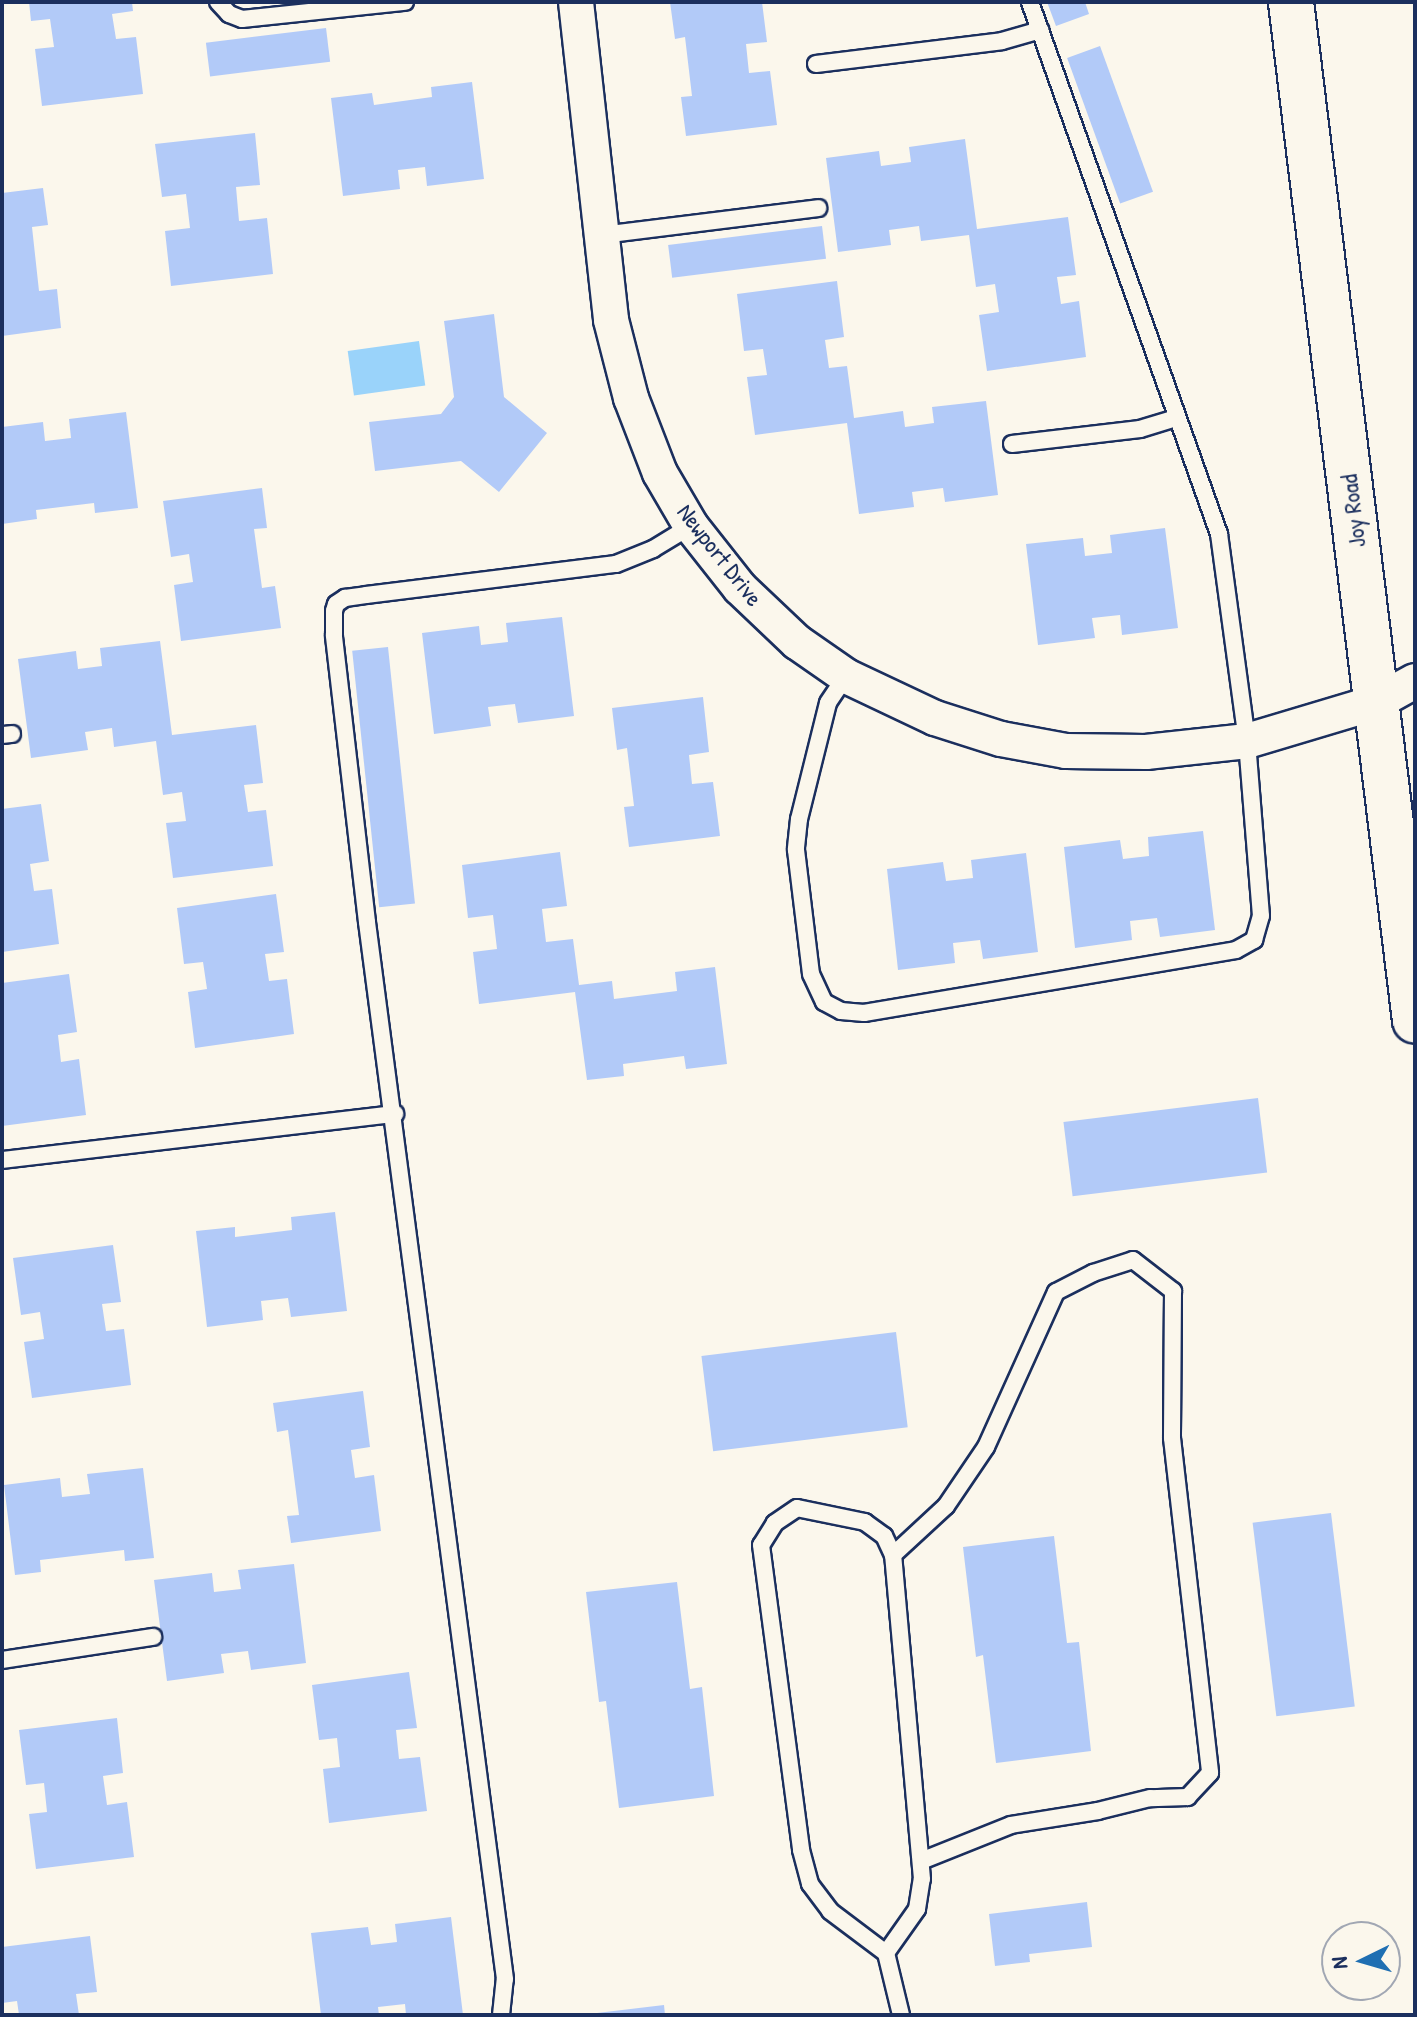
<!DOCTYPE html>
<html>
<head>
<meta charset="utf-8">
<style>
  body { margin:0 }
  #map { position:relative; width:1417px; height:2017px; overflow:hidden; background:#fbf7ec; font-family:"Patrick Hand",sans-serif }
  div>[style] { position:absolute }
  [style*='--x'] { left:calc(var(--x)*1px); top:calc(var(--y)*1px); width:calc(var(--w)*1px); rotate:calc(var(--a)*1deg) }
  .water>* { inset:0; background:#9ad3fa; transform-origin:0 0 }
  .building>* { inset:0; background:#b2caf8; transform-origin:0 0 }
  .roads { filter:drop-shadow(2px 0 #1b2f5e) drop-shadow(-2px 0 #1b2f5e) drop-shadow(0 2px #1b2f5e) drop-shadow(0 -2px #1b2f5e) }
  .lane>* { height:16px; margin:-8px; padding:0 8px; transform-origin:8px; border-radius:8px; background:#fbf7ec }
  .street>* { height:34px; margin:-17px; padding:0 17px; transform-origin:17px; border-radius:17px; background:#fbf7ec }
  .secondary>* { height:44px; margin:-22px; padding:0 22px; transform-origin:22px; border-radius:22px; background:#fbf7ec }
  span { translate:-50% -50%; white-space:nowrap; text-align:center; line-height:1.15; -webkit-text-stroke:6px #fbf7ec; paint-order:stroke }
  .street-label { font-size:24px; color:#1b2f5e }
  .frame { position:absolute; inset:0; border:4px solid #1b2f5e; pointer-events:none }
  .north { position:absolute; left:1321px; top:1921px; width:80px; height:80px; box-sizing:border-box; background:#fbf7ec; border:2px solid #a1a7b3; border-radius:50%; rotate:265deg; font-size:22px; font-weight:700; line-height:32px; text-align:center; color:#1b2f5e }
  .north::after { content:''; display:block; margin:auto; width:28px; height:36px; background:#1f6fb2; clip-path:polygon(50% 0,100% 100%,50% 72%,0 100%) }
</style>
</head>
<body>
<div id="map">
  <div class="water">
    <div style="left:419px;top:341px;width:45px;height:72px;rotate:82deg"></div>
  </div>
  <div class="building">
    <div style="clip-path:polygon(29px 2px,132px 2px,133px 11px,112px 14px,116px 39px,136px 37px,143px 94px,42px 106px,35px 49px,54px 47px,50px 19px,31px 21px)"></div>
    <div style="clip-path:polygon(670px 2px,762px 2px,767px 42px,746px 44px,749px 73px,770px 71px,777px 125px,686px 136px,681px 97px,692px 96px,685px 37px,675px 39px)"></div>
    <div style="clip-path:polygon(1047px 2px,1085px 2px,1089px 14px,1056px 26px)"></div>
    <div style="left:326px;top:28px;width:34px;height:121px;rotate:83deg"></div>
    <div style="left:1100px;top:46px;width:155px;height:35px;rotate:70deg"></div>
    <div style="clip-path:polygon(472px 82px,484px 179px,427px 186px,425px 167px,398px 170px,400px 189px,343px 196px,331px 98px,372px 93px,374px 105px,432px 97px,431px 87px)"></div>
    <div style="clip-path:polygon(255px 133px,260px 185px,236px 187px,239px 221px,267px 218px,273px 274px,171px 286px,165px 231px,190px 228px,186px 194px,162px 197px,155px 144px)"></div>
    <div style="clip-path:polygon(965px 139px,977px 229px,1068px 217px,1076px 275px,1057px 277px,1061px 304px,1079px 301px,1086px 357px,987px 371px,979px 315px,999px 312px,995px 284px,976px 287px,969px 235px,921px 241px,919px 226px,889px 230px,891px 245px,838px 252px,826px 158px,879px 151px,881px 166px,911px 162px,909px 147px)"></div>
    <div style="clip-path:polygon(43px 188px,48px 225px,32px 227px,39px 291px,57px 289px,61px 328px,2px 336px,2px 193px)"></div>
    <div style="left:822px;top:226px;width:33px;height:155px;rotate:83deg"></div>
    <div style="clip-path:polygon(837px 281px,844px 337px,825px 340px,829px 368px,847px 366px,854px 418px,903px 411px,905px 427px,934px 423px,932px 407px,986px 401px,998px 495px,945px 502px,943px 488px,912px 492px,914px 507px,859px 514px,847px 423px,755px 435px,747px 377px,767px 375px,763px 349px,744px 351px,737px 294px)"></div>
    <div style="clip-path:polygon(494px 314px,504px 397px,547px 433px,499px 492px,461px 461px,375px 471px,369px 422px,441px 414px,454px 397px,444px 321px)"></div>
    <div style="clip-path:polygon(126px 412px,138px 508px,95px 513px,94px 503px,36px 510px,37px 519px,2px 524px,2px 427px,43px 422px,45px 441px,71px 438px,69px 419px)"></div>
    <div style="clip-path:polygon(262px 488px,267px 528px,254px 529px,262px 588px,275px 586px,281px 628px,181px 641px,174px 585px,193px 582px,189px 554px,171px 557px,163px 501px)"></div>
    <div style="clip-path:polygon(1165px 528px,1178px 628px,1122px 635px,1120px 615px,1092px 618px,1095px 638px,1038px 645px,1026px 544px,1083px 538px,1085px 556px,1112px 553px,1110px 535px)"></div>
    <div style="clip-path:polygon(562px 617px,574px 716px,518px 723px,515px 704px,488px 707px,491px 726px,434px 734px,422px 633px,479px 626px,481px 645px,508px 642px,506px 623px)"></div>
    <div style="clip-path:polygon(160px 641px,172px 735px,256px 725px,263px 783px,244px 785px,248px 812px,266px 810px,273px 866px,173px 878px,166px 823px,186px 821px,182px 792px,163px 795px,156px 741px,114px 747px,112px 728px,85px 732px,88px 750px,31px 758px,18px 659px,76px 651px,78px 669px,102px 666px,100px 648px)"></div>
    <div style="left:388px;top:647px;width:258px;height:36px;rotate:84deg"></div>
    <div style="clip-path:polygon(703px 697px,709px 752px,689px 755px,692px 784px,713px 782px,720px 836px,629px 847px,624px 807px,634px 806px,627px 748px,617px 750px,612px 708px)"></div>
    <div style="clip-path:polygon(41px 804px,49px 861px,30px 864px,34px 891px,52px 889px,59px 944px,2px 952px,2px 809px)"></div>
    <div style="clip-path:polygon(1203px 831px,1215px 930px,1160px 937px,1157px 918px,1130px 921px,1132px 940px,1075px 948px,1064px 847px,1120px 840px,1123px 859px,1149px 856px,1148px 837px)"></div>
    <div style="clip-path:polygon(560px 852px,567px 906px,542px 909px,546px 942px,573px 939px,579px 985px,612px 981px,614px 999px,677px 991px,675px 972px,715px 967px,727px 1064px,686px 1069px,684px 1056px,623px 1064px,624px 1076px,587px 1080px,575px 992px,479px 1004px,473px 952px,497px 949px,493px 915px,468px 918px,462px 865px)"></div>
    <div style="clip-path:polygon(1026px 853px,1038px 952px,983px 959px,980px 940px,953px 943px,955px 963px,898px 970px,887px 869px,943px 862px,946px 881px,973px 878px,971px 860px)"></div>
    <div style="clip-path:polygon(276px 894px,284px 952px,265px 954px,269px 981px,287px 979px,294px 1034px,195px 1048px,188px 992px,207px 989px,203px 962px,184px 964px,177px 908px)"></div>
    <div style="clip-path:polygon(69px 974px,77px 1032px,58px 1035px,61px 1062px,79px 1059px,86px 1115px,2px 1126px,2px 983px)"></div>
    <div style="left:1258px;top:1098px;width:75px;height:196px;rotate:83deg"></div>
    <div style="clip-path:polygon(335px 1212px,347px 1311px,291px 1317px,288px 1298px,261px 1301px,263px 1320px,207px 1327px,196px 1231px,235px 1227px,235px 1237px,292px 1230px,291px 1217px)"></div>
    <div style="clip-path:polygon(113px 1245px,121px 1302px,102px 1304px,106px 1331px,124px 1329px,131px 1385px,32px 1398px,24px 1342px,44px 1339px,40px 1312px,21px 1315px,13px 1258px)"></div>
    <div style="left:896px;top:1332px;width:96px;height:196px;rotate:83deg"></div>
    <div style="clip-path:polygon(363px 1391px,370px 1447px,351px 1450px,355px 1478px,374px 1475px,381px 1531px,291px 1543px,287px 1516px,299px 1515px,288px 1430px,277px 1432px,273px 1403px)"></div>
    <div style="clip-path:polygon(143px 1468px,154px 1558px,125px 1561px,124px 1550px,40px 1560px,41px 1572px,15px 1575px,4px 1485px,60px 1478px,62px 1497px,90px 1494px,87px 1474px)"></div>
    <div style="left:1331px;top:1513px;width:195px;height:79px;rotate:83deg"></div>
    <div style="clip-path:polygon(1054px 1536px,1067px 1643px,1079px 1642px,1091px 1751px,996px 1763px,983px 1655px,976px 1657px,963px 1547px)"></div>
    <div style="clip-path:polygon(294px 1564px,306px 1663px,251px 1670px,248px 1651px,221px 1654px,224px 1673px,167px 1681px,154px 1580px,212px 1573px,214px 1592px,241px 1589px,238px 1570px)"></div>
    <div style="clip-path:polygon(677px 1582px,690px 1689px,702px 1687px,714px 1796px,619px 1808px,606px 1701px,599px 1702px,586px 1592px)"></div>
    <div style="clip-path:polygon(409px 1672px,417px 1728px,396px 1730px,399px 1759px,420px 1757px,427px 1811px,329px 1823px,323px 1769px,340px 1767px,337px 1738px,319px 1740px,312px 1685px)"></div>
    <div style="clip-path:polygon(117px 1718px,123px 1773px,103px 1776px,107px 1805px,127px 1802px,134px 1857px,36px 1869px,29px 1814px,47px 1812px,44px 1783px,26px 1785px,19px 1730px)"></div>
    <div style="clip-path:polygon(1087px 1902px,1092px 1947px,1029px 1954px,1030px 1962px,995px 1966px,989px 1914px)"></div>
    <div style="clip-path:polygon(451px 1917px,463px 2015px,406px 2015px,405px 2004px,378px 2007px,379px 2015px,321px 2015px,311px 1933px,368px 1927px,371px 1945px,397px 1942px,395px 1924px)"></div>
    <div style="clip-path:polygon(90px 1936px,97px 1992px,76px 1994px,79px 2015px,19px 2015px,17px 2001px,2px 2003px,2px 1947px)"></div>
    <div style="clip-path:polygon(664px 2005px,665px 2015px,597px 2015px,597px 2013px)"></div>
  </div>
  <div class="roads">
    <div class="lane">
      <div style="--x:218;--y:2;--w:16;--a:47"></div>
      <div style="--x:229;--y:14;--w:14;--a:21"></div>
      <div style="--x:242;--y:19;--w:164;--a:-6"></div>
      <div style="--x:816;--y:64;--w:187;--a:-7"></div>
      <div style="--x:1002;--y:41;--w:40;--a:-16"></div>
      <div style="--x:602;--y:235;--w:218;--a:-7.1"></div>
      <div style="--x:1012;--y:444;--w:129;--a:-6.7"></div>
      <div style="--x:1140;--y:429;--w:39;--a:-17"></div>
      <div style="--x:846;--y:676;--w:32;--a:124"></div>
      <div style="--x:828;--y:703;--w:120;--a:104"></div>
      <div style="--x:799;--y:819;--w:31;--a:96"></div>
      <div style="--x:796;--y:850;--w:125;--a:83.1"></div>
      <div style="--x:811;--y:974;--w:31;--a:65"></div>
      <div style="--x:824;--y:1002;--w:19;--a:28"></div>
      <div style="--x:841;--y:1011;--w:23;--a:5"></div>
      <div style="--x:864;--y:1013;--w:377;--a:-9.6"></div>
      <div style="--x:1236;--y:950;--w:21;--a:-29"></div>
      <div style="--x:1254;--y:940;--w:25;--a:-74"></div>
      <div style="--x:1261;--y:916;--w:176;--a:-94.6"></div>
      <div style="--x:1247;--y:741;--w:209;--a:-97.7"></div>
      <div style="--x:1219;--y:534;--w:565;--a:-109.56"></div>
      <div style="--x:2;--y:735;--w:10;--a:-6"></div>
      <div style="--x:2;--y:1160;--w:396;--a:-6.7"></div>
      <div style="--x:893;--y:1555;--w:72;--a:-42.8"></div>
      <div style="--x:946;--y:1506;--w:71;--a:-55.9"></div>
      <div style="--x:986;--y:1447;--w:170;--a:-65.7"></div>
      <div style="--x:1056;--y:1292;--w:42;--a:-27.2"></div>
      <div style="--x:1093;--y:1273;--w:42;--a:-18"></div>
      <div style="--x:1133;--y:1260;--w:51;--a:37.8"></div>
      <div style="--x:1173;--y:1291;--w:147;--a:90.4"></div>
      <div style="--x:1172;--y:1438;--w:337;--a:83.5"></div>
      <div style="--x:1210;--y:1773;--w:33;--a:133"></div>
      <div style="--x:1188;--y:1797;--w:38;--a:178"></div>
      <div style="--x:1150;--y:1798;--w:54;--a:166"></div>
      <div style="--x:1098;--y:1811;--w:88;--a:170.9"></div>
      <div style="--x:1011;--y:1825;--w:97;--a:158.2"></div>
      <div style="--x:2;--y:1660;--w:153;--a:-8.7"></div>
      <div style="--x:886;--y:1953;--w:54;--a:-54.8"></div>
      <div style="--x:917;--y:1909;--w:30;--a:-81"></div>
      <div style="--x:922;--y:1879;--w:325;--a:-95.1"></div>
      <div style="--x:893;--y:1555;--w:21;--a:-115"></div>
      <div style="--x:884;--y:1536;--w:24;--a:-144"></div>
      <div style="--x:865;--y:1522;--w:69;--a:-168.4"></div>
      <div style="--x:797;--y:1508;--w:27;--a:146"></div>
      <div style="--x:775;--y:1523;--w:26;--a:122"></div>
      <div style="--x:761;--y:1545;--w:308;--a:82.5"></div>
      <div style="--x:801;--y:1850;--w:35;--a:75"></div>
      <div style="--x:810;--y:1884;--w:34;--a:53"></div>
      <div style="--x:830;--y:1911;--w:70;--a:36.9"></div>
      <div style="--x:886;--y:1953;--w:64;--a:76.4"></div>
      <div style="--x:501;--y:2015;--w:36;--a:-84"></div>
      <div style="--x:505;--y:1979;--w:1066;--a:-97.44"></div>
      <div style="--x:367;--y:922;--w:289;--a:-96.6"></div>
      <div style="--x:334;--y:635;--w:24;--a:-90"></div>
      <div style="--x:334;--y:611;--w:7;--a:-74"></div>
      <div style="--x:336;--y:604;--w:11;--a:-34"></div>
      <div style="--x:345;--y:598;--w:21;--a:-8"></div>
      <div style="--x:366;--y:595;--w:252;--a:-7.1"></div>
      <div style="--x:616;--y:564;--w:40;--a:-22"></div>
      <div style="--x:653;--y:549;--w:44;--a:-31.2"></div>
    </div>
    <div class="street">
      <div style="--x:576;--y:2;--w:320;--a:83.7"></div>
      <div style="--x:611;--y:320;--w:81;--a:75.6"></div>
      <div style="--x:631;--y:398;--w:80;--a:68.9"></div>
      <div style="--x:660;--y:473;--w:61;--a:59.7"></div>
      <div style="--x:691;--y:526;--w:79;--a:51.7"></div>
      <div style="--x:740;--y:588;--w:79;--a:43.5"></div>
      <div style="--x:797;--y:642;--w:60;--a:34.8"></div>
      <div style="--x:846;--y:676;--w:98;--a:25.3"></div>
      <div style="--x:935;--y:718;--w:69;--a:17.7"></div>
      <div style="--x:1001;--y:739;--w:66;--a:10.5"></div>
      <div style="--x:1066;--y:751;--w:80;--a:0.7"></div>
      <div style="--x:1146;--y:752;--w:102;--a:-6.2"></div>
      <div style="--x:1247;--y:741;--w:136;--a:-16.7"></div>
      <div style="--x:1377;--y:702;--w:43;--a:-28.9"></div>
    </div>
    <div class="secondary">
      <div style="--x:1291;--y:2;--w:1026;--a:83.06"></div>
    </div>
  </div>
  <div class="street-label">
    <span style="left:1353px;top:511px;rotate:-97deg">Joy Road</span>
    <span style="left:720px;top:555px;rotate:52deg">Newport Drive</span>
  </div>
  <div class="frame"></div>
  <div class="north">N</div>
</div>
</body>
</html>
